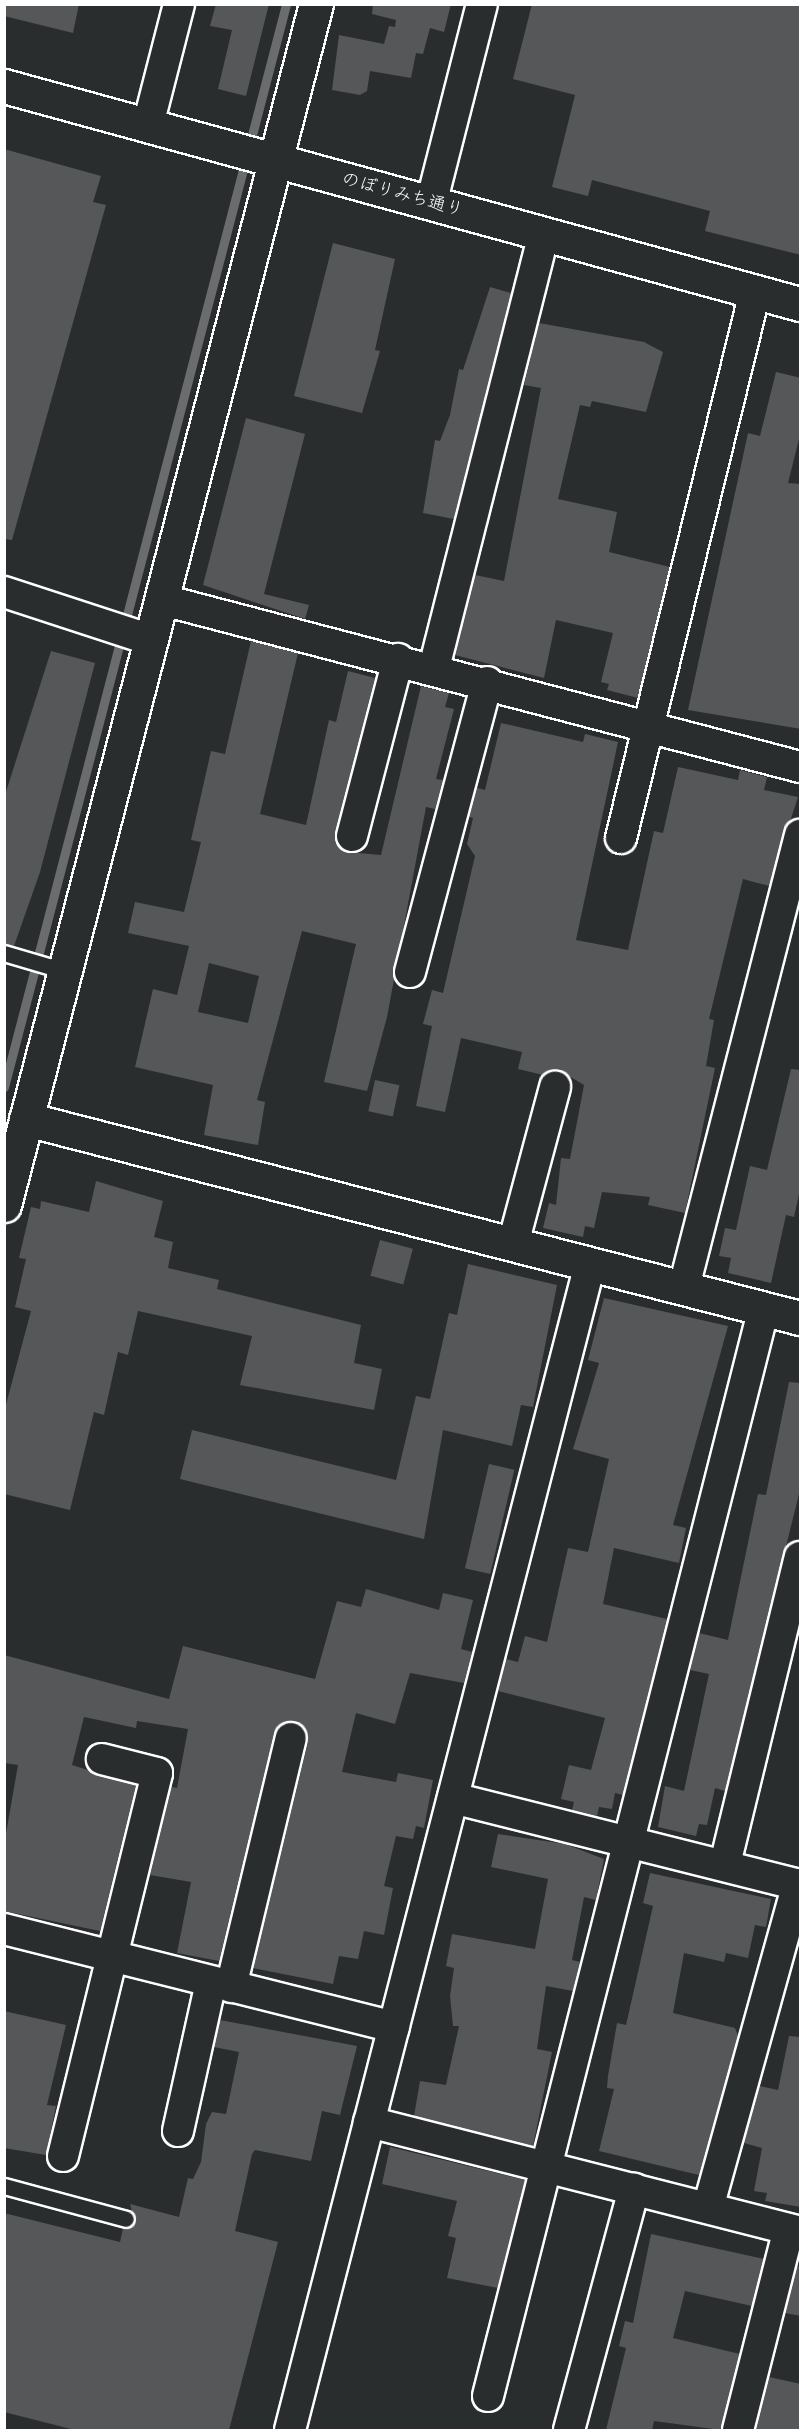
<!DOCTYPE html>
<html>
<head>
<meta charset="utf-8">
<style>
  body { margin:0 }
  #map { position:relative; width:805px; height:2435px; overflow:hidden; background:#2a2d2e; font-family:Kalam,"Klee One",sans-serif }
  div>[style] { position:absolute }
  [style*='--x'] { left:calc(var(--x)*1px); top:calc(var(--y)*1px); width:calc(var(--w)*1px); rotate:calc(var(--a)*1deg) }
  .stream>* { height:9px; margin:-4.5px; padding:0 4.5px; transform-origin:4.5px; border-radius:4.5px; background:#6a6c6d }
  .building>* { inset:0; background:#555758; transform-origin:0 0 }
  .roads { filter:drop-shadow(2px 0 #fff) drop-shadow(-2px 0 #fff) drop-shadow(0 2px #fff) drop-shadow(0 -2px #fff) }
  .lane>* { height:15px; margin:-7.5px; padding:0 7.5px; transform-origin:7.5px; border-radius:7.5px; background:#2a2d2e }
  .street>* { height:30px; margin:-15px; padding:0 15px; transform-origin:15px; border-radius:15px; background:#2a2d2e }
  .secondary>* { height:33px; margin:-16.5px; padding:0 16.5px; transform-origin:16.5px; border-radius:16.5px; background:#2a2d2e }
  span { translate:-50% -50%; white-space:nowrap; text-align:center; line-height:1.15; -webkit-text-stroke:4.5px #2a2d2e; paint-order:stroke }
  .street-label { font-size:18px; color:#fff }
  .frame { position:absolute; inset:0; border:6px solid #fff; pointer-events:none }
</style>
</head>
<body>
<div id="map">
  <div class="stream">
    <div style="--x:4;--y:1087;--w:1119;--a:-75.4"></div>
  </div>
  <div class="building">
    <div style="clip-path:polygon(4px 4px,79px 4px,73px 33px,4px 16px)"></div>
    <div style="clip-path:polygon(216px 4px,269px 4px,246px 96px,218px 89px,232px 30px,210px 26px)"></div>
    <div style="clip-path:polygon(373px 4px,451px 4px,444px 32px,430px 28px,423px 54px,416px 53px,411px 78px,370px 71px,367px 91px,360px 95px,332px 90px,339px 35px,384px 44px,389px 26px,395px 27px,396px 20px,372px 14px)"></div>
    <div style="clip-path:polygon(532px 4px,801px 4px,801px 255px,705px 231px,710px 211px,592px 180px,588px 196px,552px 187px,575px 95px,513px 79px)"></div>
    <div style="clip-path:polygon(4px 149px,101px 176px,93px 202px,106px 205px,12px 540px,4px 539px)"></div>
    <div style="clip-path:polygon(333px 243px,395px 259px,375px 350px,380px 351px,362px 413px,294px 396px)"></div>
    <div style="clip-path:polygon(490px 287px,511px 293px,454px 519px,423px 513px,435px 440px,440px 441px,450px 415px,459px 369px,463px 370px)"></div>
    <div style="clip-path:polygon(539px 323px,644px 342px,663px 352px,646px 412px,592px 401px,590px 407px,580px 405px,558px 499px,617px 512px,609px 552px,670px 567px,638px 698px,607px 690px,609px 684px,601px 682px,613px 633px,556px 620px,544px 678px,455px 655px,475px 575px,504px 581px,541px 388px,524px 385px)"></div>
    <div style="clip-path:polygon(776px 372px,801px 378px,801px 431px,788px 483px,801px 484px,801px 729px,688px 710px,748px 433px,760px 436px)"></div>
    <div style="clip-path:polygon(246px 418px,305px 434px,264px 594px,309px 605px,305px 619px,203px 585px)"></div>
    <div style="clip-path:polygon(evenodd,251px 641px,298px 653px,260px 814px,306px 825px,329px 720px,336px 722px,348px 671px,375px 678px,335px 832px,335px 843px,347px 852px,381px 855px,421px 686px,449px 693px,445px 707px,454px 709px,436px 779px,443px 780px,435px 809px,426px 807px,387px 1017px,367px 1091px,324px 1082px,356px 944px,302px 931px,257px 1100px,265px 1102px,258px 1145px,204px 1135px,213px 1085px,135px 1067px,153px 989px,177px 995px,189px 946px,128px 933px,135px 902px,184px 912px,201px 842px,191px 840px,211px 751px,225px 754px,251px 641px,209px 963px,259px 976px,248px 1023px,198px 1012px,209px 963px)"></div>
    <div style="clip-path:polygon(51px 651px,95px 663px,40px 872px,14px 946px,4px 944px,4px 798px)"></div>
    <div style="clip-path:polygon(501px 723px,583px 742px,585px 734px,618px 742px,576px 940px,628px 950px,654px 831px,663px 833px,678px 767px,738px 780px,740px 770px,767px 777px,764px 790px,798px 797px,769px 886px,743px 879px,709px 1019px,714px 1020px,706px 1066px,715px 1068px,685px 1213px,648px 1205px,650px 1197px,602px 1192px,594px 1228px,585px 1226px,583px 1237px,543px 1228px,549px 1203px,556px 1205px,561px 1158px,570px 1159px,584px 1085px,559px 1070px,543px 1075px,518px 1069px,522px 1052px,461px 1038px,445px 1112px,416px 1106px,432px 1026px,423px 1024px,432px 990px,443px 993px,475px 856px,467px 844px,473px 818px,469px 817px,477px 788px,485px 790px)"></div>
    <div style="clip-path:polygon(791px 1069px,801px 1070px,801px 1185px,794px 1217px,786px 1215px,771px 1283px,728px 1273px,731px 1258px,719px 1256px,725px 1228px,736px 1230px,750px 1166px,767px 1170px)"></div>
    <div style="left:375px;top:1080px;width:25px;height:32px;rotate:12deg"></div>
    <div style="clip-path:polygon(96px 1181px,163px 1201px,154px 1237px,173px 1242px,168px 1268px,219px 1280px,217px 1289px,361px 1325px,354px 1363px,382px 1369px,374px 1410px,240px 1385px,252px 1336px,138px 1311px,128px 1355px,118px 1352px,104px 1415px,94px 1412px,70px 1510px,4px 1494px,4px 1412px,31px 1311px,15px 1307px,26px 1259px,19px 1258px,31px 1207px,40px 1209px,41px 1201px,89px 1212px)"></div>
    <div style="left:380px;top:1240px;width:34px;height:37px;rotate:15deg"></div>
    <div style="clip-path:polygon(468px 1264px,557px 1285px,533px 1407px,521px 1405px,512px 1446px,443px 1430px,424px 1539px,180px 1479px,192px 1430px,396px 1480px,416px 1396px,430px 1399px,449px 1313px,457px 1315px)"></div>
    <div style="clip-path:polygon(604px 1298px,728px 1326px,673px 1525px,686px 1528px,679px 1563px,614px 1548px,603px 1604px,667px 1619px,623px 1795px,615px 1793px,612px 1809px,599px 1807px,597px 1816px,572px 1810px,574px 1802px,561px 1799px,569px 1765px,591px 1770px,605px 1718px,498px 1691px,506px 1659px,518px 1662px,525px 1636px,547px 1642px,568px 1548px,588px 1552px,609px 1459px,573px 1449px,599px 1363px,588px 1360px)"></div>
    <div style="clip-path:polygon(789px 1382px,801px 1383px,801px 1486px,725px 1791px,715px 1788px,707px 1825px,699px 1824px,696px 1836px,658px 1827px,665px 1786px,684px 1791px,709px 1674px,690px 1670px,699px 1633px,728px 1640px,758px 1494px,766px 1495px)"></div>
    <div style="left:489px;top:1464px;width:26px;height:107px;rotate:13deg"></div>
    <div style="clip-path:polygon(366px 1589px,439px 1610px,443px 1593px,473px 1600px,461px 1649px,472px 1652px,464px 1683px,410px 1673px,395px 1724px,356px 1713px,342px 1772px,396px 1782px,398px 1773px,433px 1780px,424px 1828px,416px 1826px,413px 1839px,396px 1836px,384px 1886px,393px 1888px,384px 1935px,364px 1931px,358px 1959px,339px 1956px,333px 1984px,253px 1968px,308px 1742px,303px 1726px,294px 1721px,279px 1726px,274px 1734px,219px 1961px,177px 1953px,191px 1882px,150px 1875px,171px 1787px,177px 1788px,188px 1729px,137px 1721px,136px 1728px,84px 1717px,72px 1765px,136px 1785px,100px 1931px,4px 1911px,4px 1845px,18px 1765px,4px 1763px,4px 1655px,169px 1699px,183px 1646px,315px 1679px,337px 1601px,361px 1607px)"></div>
    <div style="clip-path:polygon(498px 1834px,565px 1844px,604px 1859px,596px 1900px,584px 1897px,572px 1960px,580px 1962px,573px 1991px,546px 1986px,537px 2049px,552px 2052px,533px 2146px,414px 2116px,420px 2081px,446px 2085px,459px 2026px,453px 2026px,450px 1996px,454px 1968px,446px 1966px,452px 1934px,535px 1949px,548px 1879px,491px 1867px)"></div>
    <div style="clip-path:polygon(650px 1873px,771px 1899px,766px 1927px,755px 1925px,748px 1958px,726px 1953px,724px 1962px,684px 1953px,673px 2013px,735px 2028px,738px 2036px,699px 2175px,599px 2151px,614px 2089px,607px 2088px,608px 2076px,617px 2023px,626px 2025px,653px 1906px,643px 1903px)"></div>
    <div style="clip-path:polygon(4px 2011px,66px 2025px,47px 2105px,56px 2106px,46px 2155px,4px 2148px)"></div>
    <div style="clip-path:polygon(220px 2020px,357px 2046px,340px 2115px,322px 2111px,311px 2161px,255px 2150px,252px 2154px,235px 2231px,278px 2242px,229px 2430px,75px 2430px,4px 2412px,4px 2213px,120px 2242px,123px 2228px,135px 2221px,130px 2204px,179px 2217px,188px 2178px,193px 2179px,201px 2162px,206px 2124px,212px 2112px,226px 2114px,239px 2052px,214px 2047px)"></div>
    <div style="clip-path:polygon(789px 2036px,801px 2037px,801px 2207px,765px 2201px,767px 2193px,754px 2191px,762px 2148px,744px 2143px,760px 2086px,778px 2090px)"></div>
    <div style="clip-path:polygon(390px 2147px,525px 2180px,498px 2288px,447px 2278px,456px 2238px,448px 2236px,457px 2201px,382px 2184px)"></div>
    <div style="clip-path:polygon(651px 2234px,764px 2259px,752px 2306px,685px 2291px,673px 2338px,740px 2354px,721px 2430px,654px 2421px,652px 2430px,606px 2430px,626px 2348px,619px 2346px,625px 2321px,633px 2323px)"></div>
    <div style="clip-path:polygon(797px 2266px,801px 2267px,801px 2316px,785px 2313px)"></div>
    <div style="clip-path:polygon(769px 2377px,801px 2384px,801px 2430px,756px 2430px)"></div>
  </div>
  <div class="roads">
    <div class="lane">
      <div style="--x:4;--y:953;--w:64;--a:16.4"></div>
      <div style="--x:4;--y:2186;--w:126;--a:15.1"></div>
    </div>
    <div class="street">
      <div style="--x:148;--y:125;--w:125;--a:-75.6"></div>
      <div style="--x:431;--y:204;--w:206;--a:-75.7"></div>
      <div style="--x:4;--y:592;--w:155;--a:18.1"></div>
      <div style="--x:163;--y:600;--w:659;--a:14.69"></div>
      <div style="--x:434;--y:668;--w:448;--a:-75.8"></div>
      <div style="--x:352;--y:836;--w:183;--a:-75.4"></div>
      <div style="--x:621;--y:838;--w:562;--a:-76.21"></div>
      <div style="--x:410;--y:972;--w:300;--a:-75.1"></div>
      <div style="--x:513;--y:1244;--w:163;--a:-75"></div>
      <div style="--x:684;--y:1287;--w:467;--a:-75.6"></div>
      <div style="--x:453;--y:1798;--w:358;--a:14.1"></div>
      <div style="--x:725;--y:1864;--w:316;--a:-76.3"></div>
      <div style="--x:4;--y:1929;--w:402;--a:14.1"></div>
      <div style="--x:231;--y:1987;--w:256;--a:-76.5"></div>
      <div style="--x:369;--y:2122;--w:445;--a:14.3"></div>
      <div style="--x:178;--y:2131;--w:153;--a:-77.5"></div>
      <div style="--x:63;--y:2156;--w:394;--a:-76.2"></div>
      <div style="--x:157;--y:1773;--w:57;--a:-165.7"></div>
      <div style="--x:708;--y:2208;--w:336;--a:-74.5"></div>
      <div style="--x:488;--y:2396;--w:1122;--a:-75.77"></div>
      <div style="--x:290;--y:2430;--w:1204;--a:-75.57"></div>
      <div style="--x:569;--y:2430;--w:250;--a:-74.9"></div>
      <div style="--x:738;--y:2430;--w:207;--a:-75.8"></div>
    </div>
    <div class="secondary">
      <div style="--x:4;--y:86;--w:825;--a:15.32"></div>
      <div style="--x:26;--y:1119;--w:799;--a:14.42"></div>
      <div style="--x:4;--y:1205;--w:1241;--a:-75.44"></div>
    </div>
  </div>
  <div class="street-label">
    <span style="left:402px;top:196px;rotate:15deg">のぼりみち通り</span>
  </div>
  <div class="frame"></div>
</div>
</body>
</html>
